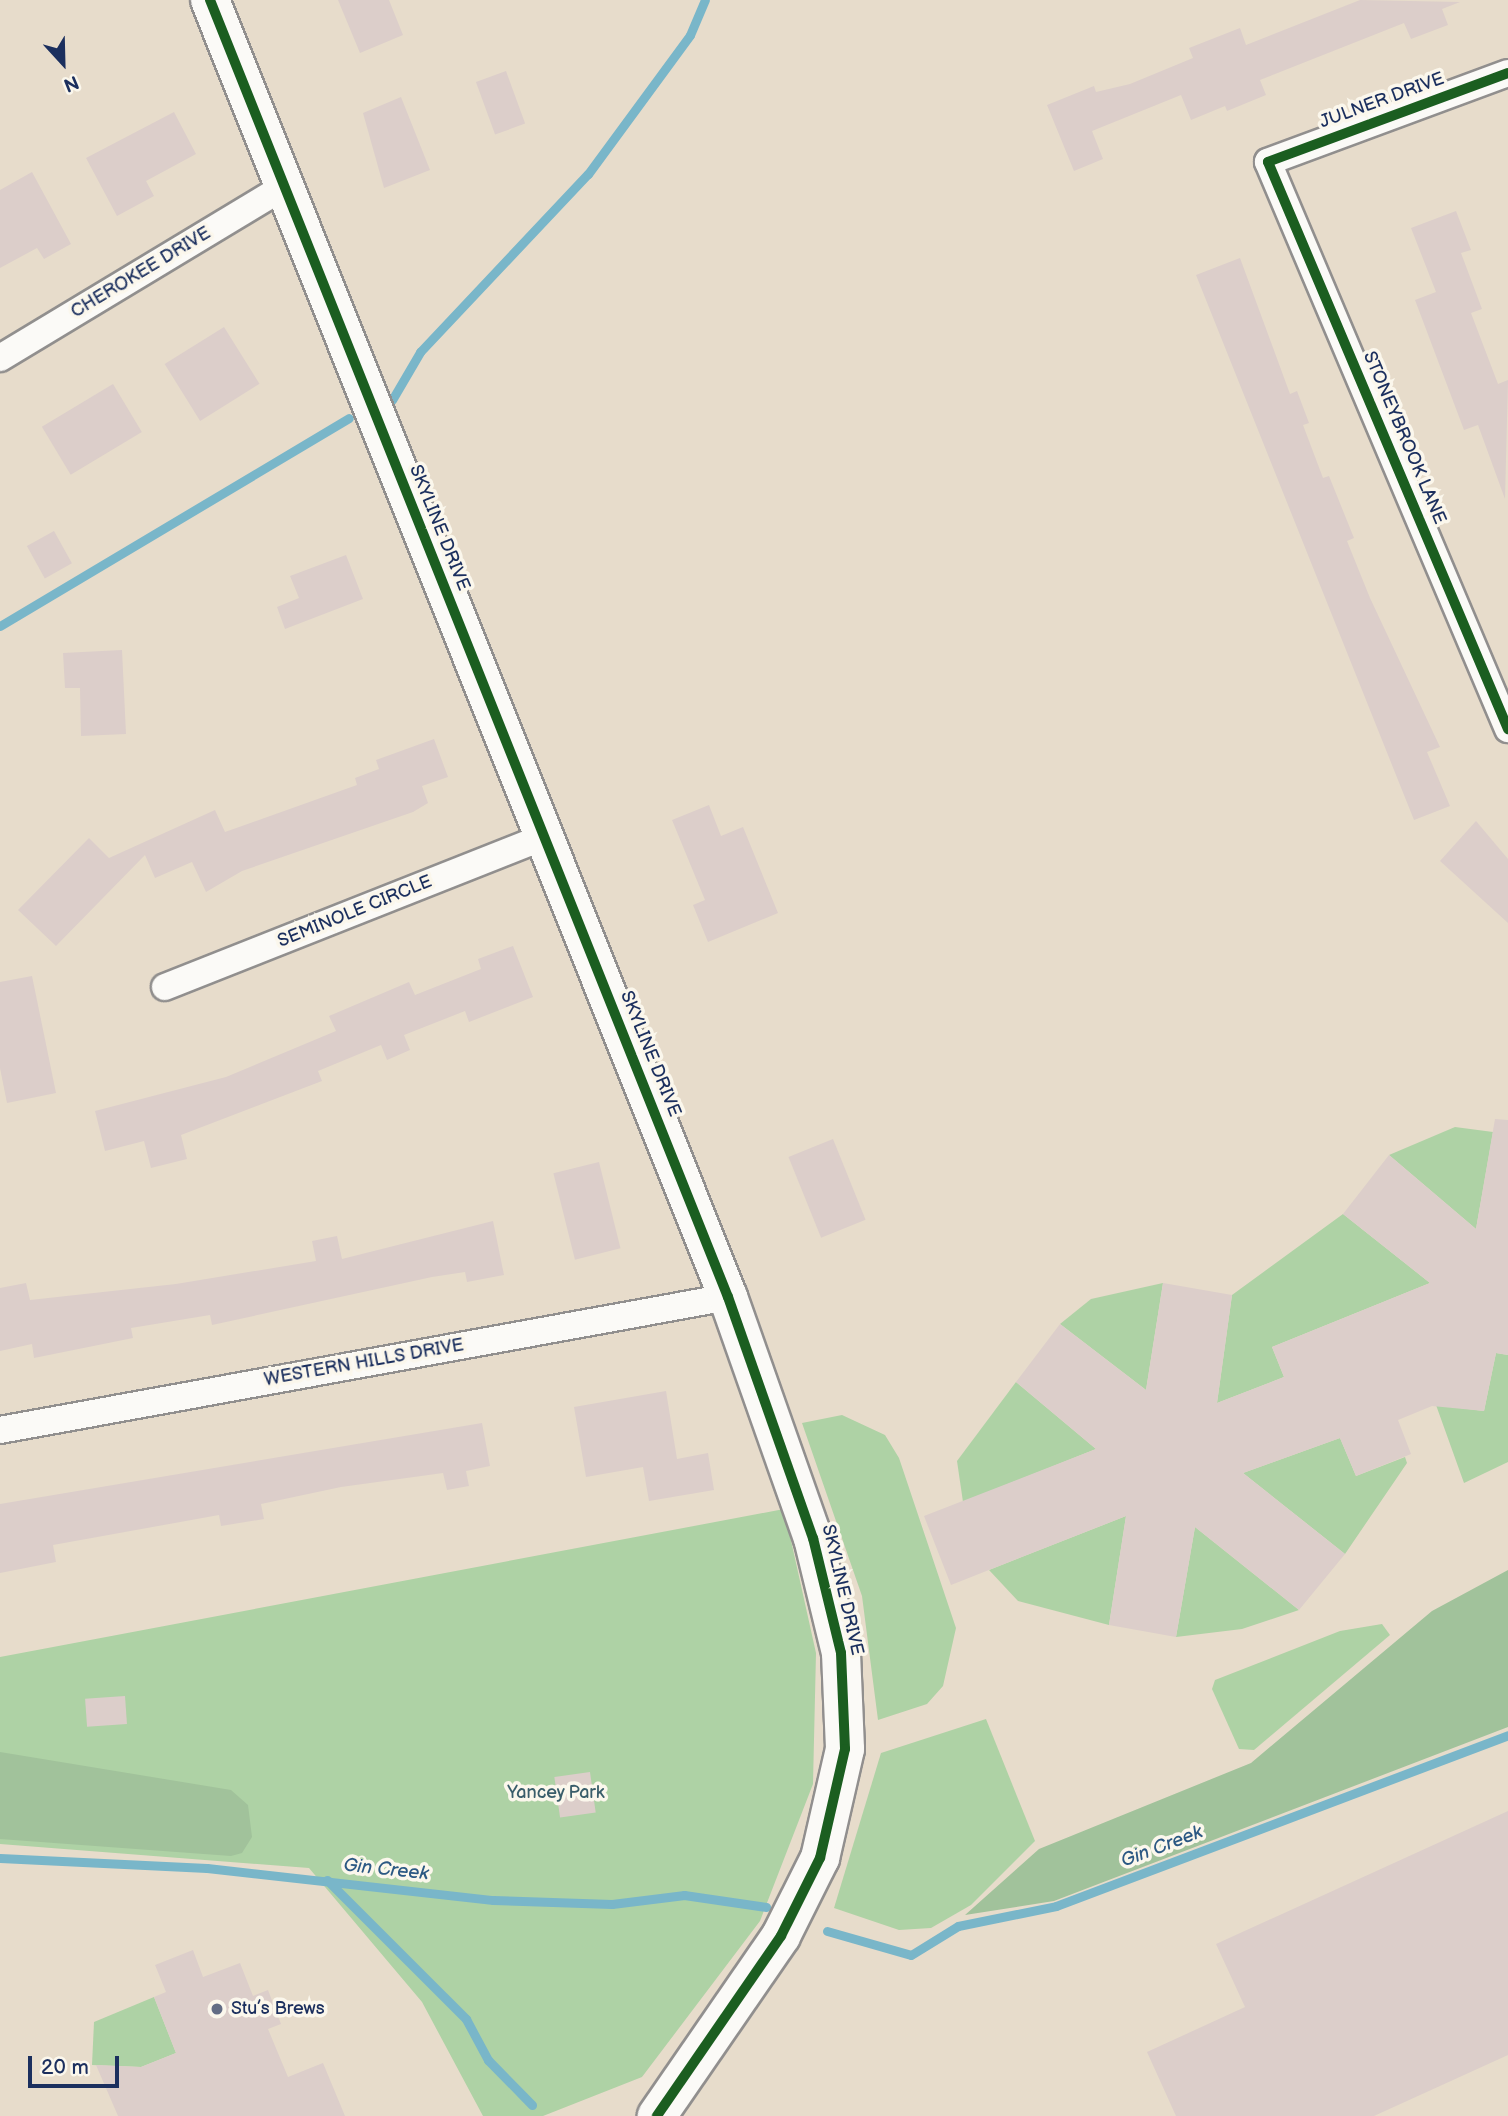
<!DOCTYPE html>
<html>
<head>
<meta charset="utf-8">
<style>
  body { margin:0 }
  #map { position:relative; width:1508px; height:2116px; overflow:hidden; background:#e7dccb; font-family:"Balsamiq Sans",sans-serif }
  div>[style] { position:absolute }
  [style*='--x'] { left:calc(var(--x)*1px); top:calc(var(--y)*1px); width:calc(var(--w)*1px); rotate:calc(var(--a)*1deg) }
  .green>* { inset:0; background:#aed2a5 }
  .forest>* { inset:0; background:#a1c29b }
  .stream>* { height:9px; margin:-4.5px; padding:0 4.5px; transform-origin:4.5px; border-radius:4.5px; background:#79b6c9 }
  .building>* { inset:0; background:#dcceca; transform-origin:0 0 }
  .roads { filter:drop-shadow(2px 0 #918f8e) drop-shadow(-2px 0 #918f8e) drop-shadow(0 2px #918f8e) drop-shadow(0 -2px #918f8e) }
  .street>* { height:26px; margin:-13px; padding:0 13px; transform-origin:13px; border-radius:13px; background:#fbfaf7 }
  .secondary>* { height:38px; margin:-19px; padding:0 19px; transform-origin:19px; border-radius:19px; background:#fbfaf7 }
  .cycleway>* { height:10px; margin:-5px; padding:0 5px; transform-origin:5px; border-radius:5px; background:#1b5e20 }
  .dots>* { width:19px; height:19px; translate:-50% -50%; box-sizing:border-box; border:4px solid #fbf7ec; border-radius:50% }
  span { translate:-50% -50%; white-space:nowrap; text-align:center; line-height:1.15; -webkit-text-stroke:7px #fbf7ec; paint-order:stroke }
  .street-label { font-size:18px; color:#1b2f5e }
  .park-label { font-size:18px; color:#395d6a }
  .poi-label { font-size:18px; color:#1b2f5e }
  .left { translate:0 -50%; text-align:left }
  .water-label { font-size:19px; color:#2b5883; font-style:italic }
  .north { position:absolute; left:28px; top:28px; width:70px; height:70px; -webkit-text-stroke:5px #fbf7ec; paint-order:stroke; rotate:158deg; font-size:19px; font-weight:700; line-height:28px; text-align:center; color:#1b2f5e }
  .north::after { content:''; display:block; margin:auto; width:24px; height:32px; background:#1b2f5e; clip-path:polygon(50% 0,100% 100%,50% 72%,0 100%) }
  .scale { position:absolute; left:28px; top:2056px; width:91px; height:32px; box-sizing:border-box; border:4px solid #1b2f5e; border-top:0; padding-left:9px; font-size:21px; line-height:24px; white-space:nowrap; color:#1b2f5e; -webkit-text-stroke:5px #fbf7ec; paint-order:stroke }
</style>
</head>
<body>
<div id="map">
  <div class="green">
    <div style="clip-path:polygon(1455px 1127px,1493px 1132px,1476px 1229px,1389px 1155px)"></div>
    <div style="clip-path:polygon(1343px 1214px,1430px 1283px,1272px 1347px,1284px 1377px,1217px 1403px,1232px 1295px)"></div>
    <div style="clip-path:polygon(1163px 1283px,1146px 1390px,1060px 1324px,1091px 1299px)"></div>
    <div style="clip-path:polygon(1496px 1353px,1508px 1355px,1508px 1462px,1464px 1483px,1436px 1405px,1484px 1411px)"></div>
    <div style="clip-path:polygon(1016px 1382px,1096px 1449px,963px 1502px,957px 1461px)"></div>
    <div style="clip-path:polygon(842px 1415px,885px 1435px,899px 1458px,956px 1628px,943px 1686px,927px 1704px,878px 1720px,862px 1596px,802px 1423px)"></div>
    <div style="clip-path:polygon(1340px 1438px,1356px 1476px,1405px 1457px,1407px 1463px,1345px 1554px,1243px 1473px)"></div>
    <div style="clip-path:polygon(784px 1509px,816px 1653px,813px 1784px,760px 1921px,642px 2077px,543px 2116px,483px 2116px,422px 2002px,309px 1868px,0 1844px,0 1657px)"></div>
    <div style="clip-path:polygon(1126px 1516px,1109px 1625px,1018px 1601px,989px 1570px)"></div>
    <div style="clip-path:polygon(1195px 1527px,1299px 1610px,1242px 1629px,1176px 1637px)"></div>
    <div style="clip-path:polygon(1382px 1624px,1390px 1635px,1254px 1750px,1239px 1749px,1212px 1689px,1215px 1680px,1340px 1631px)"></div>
    <div style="clip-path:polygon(986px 1719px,1035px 1841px,971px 1905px,931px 1928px,899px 1930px,834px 1908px,881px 1753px)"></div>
    <div style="clip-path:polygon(154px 1997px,176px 2053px,141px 2067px,92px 2065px,94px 2022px)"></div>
  </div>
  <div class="forest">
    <div style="clip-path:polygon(1508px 1570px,1508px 1727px,1054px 1901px,965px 1915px,1039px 1849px,1251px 1763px,1432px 1611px)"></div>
    <div style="clip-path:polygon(0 1752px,231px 1790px,248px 1805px,252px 1837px,242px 1853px,231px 1856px,0 1839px)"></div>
  </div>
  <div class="stream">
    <div style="--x:392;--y:400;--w:56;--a:-59.7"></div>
    <div style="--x:420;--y:352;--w:245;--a:-46.7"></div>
    <div style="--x:588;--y:174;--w:172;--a:-53.7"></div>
    <div style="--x:690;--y:35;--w:38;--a:-67"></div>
    <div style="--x:0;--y:626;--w:406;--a:-30.8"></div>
    <div style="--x:0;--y:1858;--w:207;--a:2.8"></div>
    <div style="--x:207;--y:1868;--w:288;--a:6.4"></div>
    <div style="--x:493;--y:1900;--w:119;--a:1.9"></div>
    <div style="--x:612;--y:1904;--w:73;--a:-7.1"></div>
    <div style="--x:684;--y:1895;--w:83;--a:8.3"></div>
    <div style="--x:327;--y:1880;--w:197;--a:45"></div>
    <div style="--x:466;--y:2019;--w:47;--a:61.8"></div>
    <div style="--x:488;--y:2060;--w:63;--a:45.6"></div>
    <div style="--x:827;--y:1931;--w:87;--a:15.9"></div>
    <div style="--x:911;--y:1955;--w:55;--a:-31.7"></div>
    <div style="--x:958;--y:1926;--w:100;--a:-11.5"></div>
    <div style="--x:1056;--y:1906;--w:483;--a:-20.7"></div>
  </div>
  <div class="building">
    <div style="clip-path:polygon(338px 0,389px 0,403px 35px,360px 53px)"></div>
    <div style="clip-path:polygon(1360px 0,1460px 2px,1442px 9px,1448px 25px,1411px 39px,1404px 23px,1260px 80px,1266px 95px,1227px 111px,1225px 106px,1191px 120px,1181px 95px,1092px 131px,1103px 159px,1074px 171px,1047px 105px,1094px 86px,1096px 92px,1130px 84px,1193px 58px,1189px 48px,1240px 28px,1246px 45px)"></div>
    <div style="left:506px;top:71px;width:56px;height:32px;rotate:70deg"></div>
    <div style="clip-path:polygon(401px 97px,430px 170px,384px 188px,363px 113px)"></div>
    <div style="clip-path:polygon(174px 112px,196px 154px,146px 181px,154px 196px,117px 216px,86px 158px)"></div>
    <div style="clip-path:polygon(32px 172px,71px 244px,44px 259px,37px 248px,0 268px,0 190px)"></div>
    <div style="clip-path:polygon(1456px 211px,1471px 250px,1461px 253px,1482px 309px,1471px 313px,1498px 384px,1508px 380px,1505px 499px,1478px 425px,1464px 430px,1415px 300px,1436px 292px,1411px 228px)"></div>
    <div style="clip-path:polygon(1240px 258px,1290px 394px,1297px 391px,1309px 423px,1303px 425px,1323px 478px,1329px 476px,1354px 538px,1347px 541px,1370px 598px,1440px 747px,1427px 752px,1450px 806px,1414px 820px,1196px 275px)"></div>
    <div style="left:224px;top:327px;width:67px;height:70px;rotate:58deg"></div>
    <div style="left:113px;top:384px;width:56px;height:83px;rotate:59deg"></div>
    <div style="left:54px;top:531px;width:37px;height:31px;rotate:61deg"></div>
    <div style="clip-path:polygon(346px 555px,363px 599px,285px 629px,277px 607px,299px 598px,290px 576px)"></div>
    <div style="clip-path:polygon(122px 650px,126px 734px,81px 736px,80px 688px,65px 688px,63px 653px)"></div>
    <div style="clip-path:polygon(434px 739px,448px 777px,422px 786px,428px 803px,413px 812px,242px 871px,206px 892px,192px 862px,155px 878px,145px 855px,56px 946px,18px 910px,89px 838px,109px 858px,215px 810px,225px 832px,357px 785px,355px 778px,379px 769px,376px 760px)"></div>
    <div style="clip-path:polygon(709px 805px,721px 836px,743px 827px,778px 913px,708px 942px,693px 905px,705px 900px,672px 820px)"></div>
    <div style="clip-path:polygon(1476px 821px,1508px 859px,1508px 923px,1440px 861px)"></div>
    <div style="clip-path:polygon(513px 946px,533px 997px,469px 1022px,465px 1011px,404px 1035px,410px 1050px,387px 1060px,381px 1045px,318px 1071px,322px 1081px,181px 1135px,187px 1159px,151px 1168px,144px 1141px,105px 1151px,95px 1111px,226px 1077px,336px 1031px,329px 1016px,409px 982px,415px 995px,481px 969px,478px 959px)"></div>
    <div style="clip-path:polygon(32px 976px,56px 1093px,7px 1103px,0 1068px,0 982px)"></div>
    <div style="clip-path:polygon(1495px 1119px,1508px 1120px,1508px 1355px,1496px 1353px,1484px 1411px,1432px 1406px,1398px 1420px,1411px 1454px,1356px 1476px,1340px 1438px,1243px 1473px,1345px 1554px,1299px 1610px,1195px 1527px,1176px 1637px,1109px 1625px,1126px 1516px,951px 1585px,924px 1516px,1096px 1449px,1016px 1382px,1060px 1324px,1146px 1390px,1163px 1283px,1232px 1295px,1217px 1403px,1284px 1377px,1272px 1347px,1430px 1283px,1343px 1214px,1389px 1155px,1476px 1229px)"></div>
    <div style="left:833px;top:1139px;width:87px;height:48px;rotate:68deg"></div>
    <div style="left:599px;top:1162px;width:89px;height:47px;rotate:76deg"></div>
    <div style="clip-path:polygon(493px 1221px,504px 1275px,467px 1282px,465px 1272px,432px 1277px,212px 1325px,210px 1315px,131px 1328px,133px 1338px,34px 1358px,32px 1344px,0 1351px,0 1288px,26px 1283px,30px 1300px,176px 1284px,316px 1261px,312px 1241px,337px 1236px,342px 1259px)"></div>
    <div style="clip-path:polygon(666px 1391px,677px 1459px,708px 1453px,714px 1490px,649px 1501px,643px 1467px,586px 1477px,574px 1407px)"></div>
    <div style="clip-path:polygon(482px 1423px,490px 1466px,466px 1471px,469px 1486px,447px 1490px,443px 1473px,341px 1487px,261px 1504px,264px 1519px,221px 1526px,219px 1515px,53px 1545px,56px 1562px,0 1573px,0 1504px)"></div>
    <div style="left:125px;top:1696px;width:28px;height:40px;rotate:86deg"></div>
    <div style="left:590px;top:1772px;width:41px;height:36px;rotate:82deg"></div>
    <div style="clip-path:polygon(1508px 1811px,1508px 2055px,1374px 2116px,1176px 2116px,1147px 2052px,1245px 2007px,1216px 1944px)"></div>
    <div style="clip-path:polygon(193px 1950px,203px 1977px,240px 1963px,253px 1996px,268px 1990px,281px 2024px,268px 2029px,288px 2077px,323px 2063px,345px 2116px,118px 2116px,96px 2065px,141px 2067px,176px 2053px,154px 1997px,166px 1992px,155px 1965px)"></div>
  </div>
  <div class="roads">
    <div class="street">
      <div style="--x:1508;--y:73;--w:256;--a:159.7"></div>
      <div style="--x:1268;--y:162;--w:616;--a:67.06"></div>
      <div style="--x:0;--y:358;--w:331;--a:-31.1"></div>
      <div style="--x:165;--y:987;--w:408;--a:-21.6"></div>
      <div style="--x:0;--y:1430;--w:740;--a:-10.35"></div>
    </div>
    <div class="secondary">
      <div style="--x:210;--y:0;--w:1397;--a:68.23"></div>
      <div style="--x:728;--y:1297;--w:256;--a:70.6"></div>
      <div style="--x:813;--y:1538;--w:118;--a:76.3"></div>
      <div style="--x:841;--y:1653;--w:96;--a:87.6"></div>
      <div style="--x:845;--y:1749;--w:112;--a:102.9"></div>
      <div style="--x:820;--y:1858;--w:87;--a:116.6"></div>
      <div style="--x:781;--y:1936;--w:219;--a:124.6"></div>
    </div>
  </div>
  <div class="cycleway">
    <div style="--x:210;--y:0;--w:1397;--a:68.23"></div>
    <div style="--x:728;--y:1297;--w:256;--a:70.6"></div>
    <div style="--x:813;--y:1538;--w:118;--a:76.3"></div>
    <div style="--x:841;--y:1653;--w:96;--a:87.6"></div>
    <div style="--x:845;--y:1749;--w:112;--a:102.9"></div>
    <div style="--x:820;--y:1858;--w:87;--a:116.6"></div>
    <div style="--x:781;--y:1936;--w:219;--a:124.6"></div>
    <div style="--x:1508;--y:73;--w:256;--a:159.7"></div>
    <div style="--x:1268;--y:162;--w:616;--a:67.06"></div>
  </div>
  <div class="dots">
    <div style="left:217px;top:2009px;background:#626c84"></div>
  </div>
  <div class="street-label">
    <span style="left:1382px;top:101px;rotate:-20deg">JULNER DRIVE</span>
    <span style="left:141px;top:273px;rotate:-31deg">CHEROKEE DRIVE</span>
    <span style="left:1404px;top:438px;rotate:67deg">STONEYBROOK LANE</span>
    <span style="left:439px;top:528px;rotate:68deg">SKYLINE DRIVE</span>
    <span style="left:355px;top:912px;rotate:-22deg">SEMINOLE CIRCLE</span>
    <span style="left:650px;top:1054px;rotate:68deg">SKYLINE DRIVE</span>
    <span style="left:364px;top:1363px;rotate:-10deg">WESTERN HILLS DRIVE</span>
    <span style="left:842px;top:1590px;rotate:77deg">SKYLINE DRIVE</span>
  </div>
  <div class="park-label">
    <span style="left:556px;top:1793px">Yancey Park</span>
  </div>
  <div class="poi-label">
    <span class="left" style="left:231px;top:2009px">Stu’s Brews</span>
  </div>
  <div class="water-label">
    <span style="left:1162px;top:1847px;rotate:-21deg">Gin Creek</span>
    <span style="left:386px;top:1870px;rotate:6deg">Gin Creek</span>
  </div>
  <div class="north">N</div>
  <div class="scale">20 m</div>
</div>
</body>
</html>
